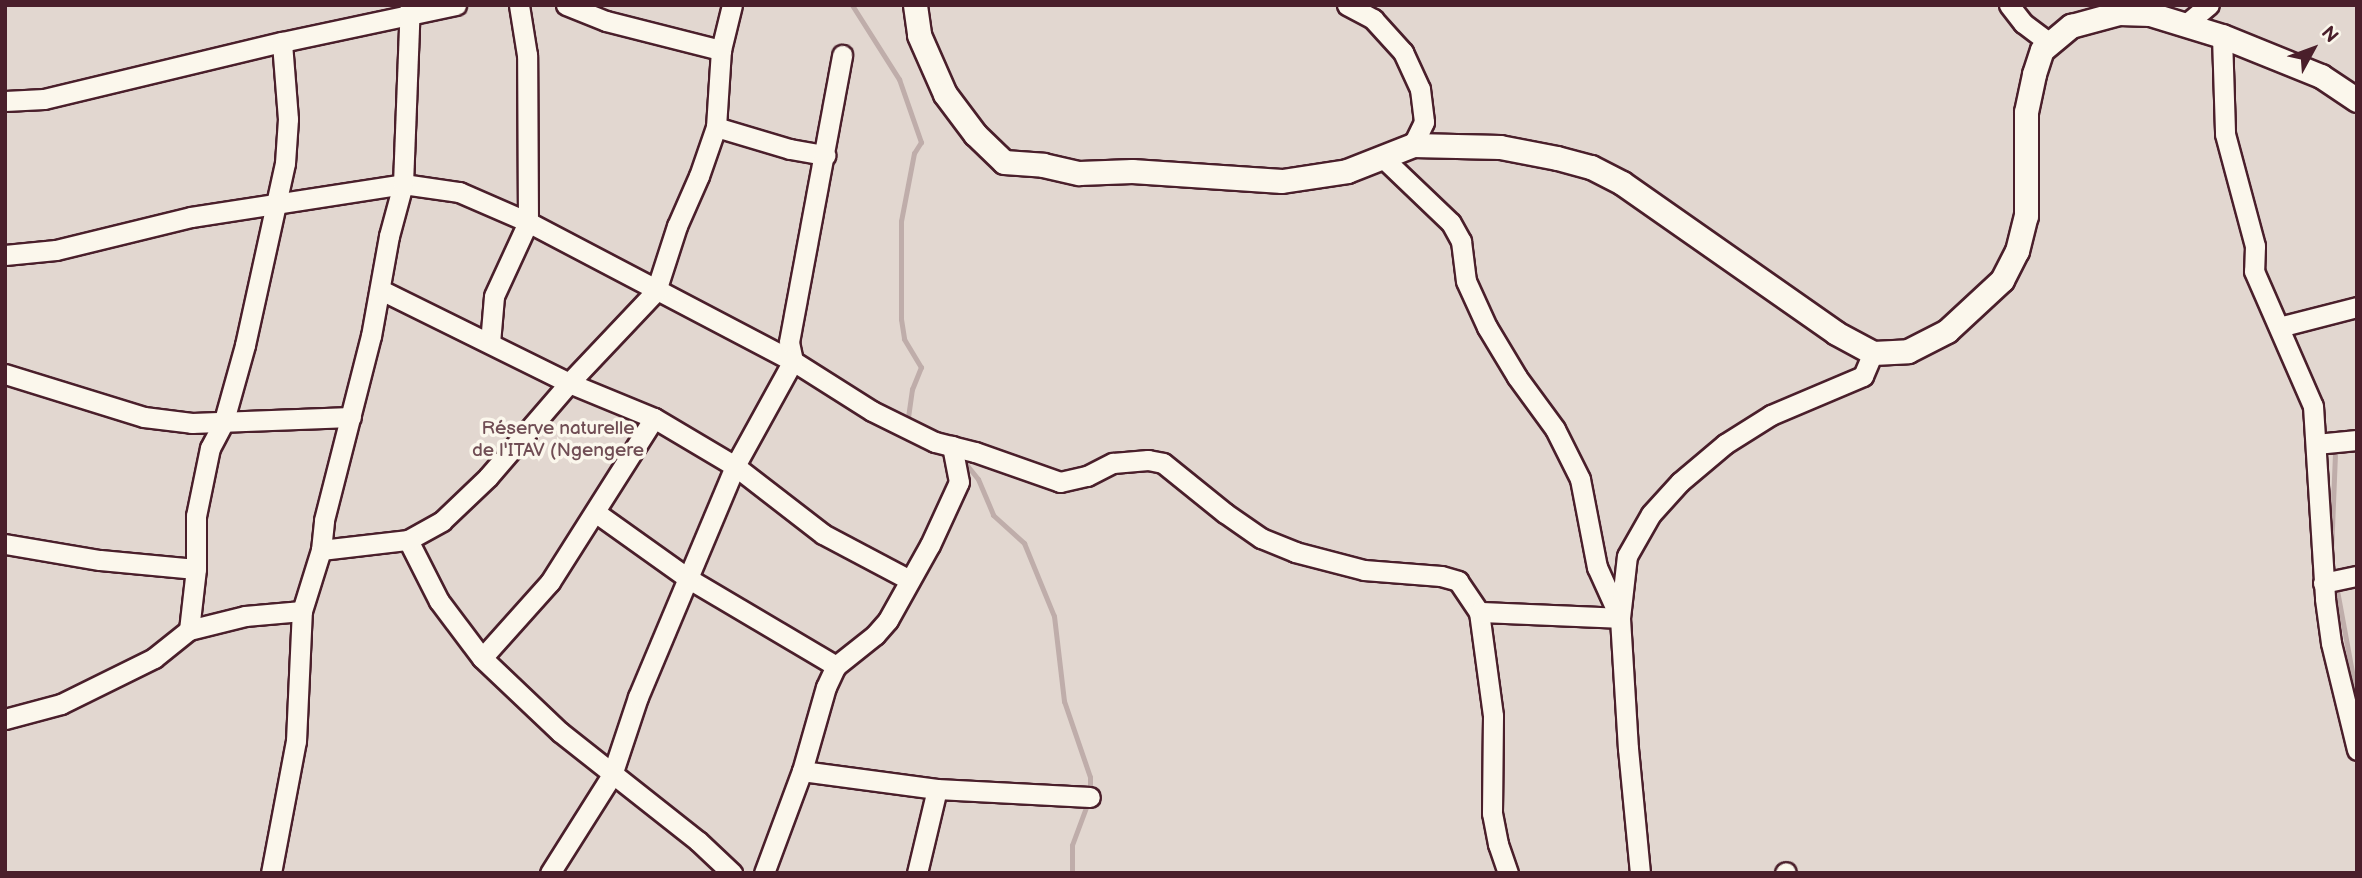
<!DOCTYPE html>
<html>
<head>
<meta charset="utf-8">
<style>
  body { margin:0 }
  #map { position:relative; width:2362px; height:878px; overflow:hidden; background:#fbf7ec; font-family:"Balsamiq Sans",sans-serif }
  div>[style] { position:absolute }
  [style*='--x'] { left:calc(var(--x)*1px); top:calc(var(--y)*1px); width:calc(var(--w)*1px); rotate:calc(var(--a)*1deg) }
  .green>* { inset:0; background:#e2d7d0; transform-origin:0 0 }
  .stream>* { height:5px; margin:-2.5px; padding:0 2.5px; transform-origin:2.5px; border-radius:2.5px; background:#bfadaa }
  .roads { filter:drop-shadow(2px 0 #4a1f2b) drop-shadow(-2px 0 #4a1f2b) drop-shadow(0 2px #4a1f2b) drop-shadow(0 -2px #4a1f2b) }
  .minor>* { height:19px; margin:-9.5px; padding:0 9.5px; transform-origin:9.5px; border-radius:9.5px; background:#fbf7ec }
  .tertiary>* { height:23px; margin:-11.5px; padding:0 11.5px; transform-origin:11.5px; border-radius:11.5px; background:#fbf7ec }
  span { translate:-50% -50%; white-space:nowrap; text-align:center; line-height:1.15; -webkit-text-stroke:7px #fbf7ec; paint-order:stroke }
  .park-label { font-size:19px; color:#704d54 }
  .frame { position:absolute; inset:0; border:7px solid #4a1f2b; pointer-events:none }
  .north { position:absolute; left:2278px; top:14px; width:70px; height:70px; -webkit-text-stroke:5px #fbf7ec; paint-order:stroke; rotate:49deg; font-size:19px; font-weight:700; line-height:28px; text-align:center; color:#4a1f2b }
  .north::after { content:''; display:block; margin:auto; width:24px; height:32px; background:#4a1f2b; clip-path:polygon(50% 0,100% 100%,50% 72%,0 100%) }
</style>
</head>
<body>
<div id="map">
  <div class="green">
    <div style="left:5px;top:5px;width:2352px;height:868px"></div>
  </div>
  <div class="stream">
    <div style="--x:852;--y:5;--w:88;--a:57.6"></div>
    <div style="--x:899;--y:79;--w:67;--a:70.8"></div>
    <div style="--x:921;--y:142;--w:13;--a:122"></div>
    <div style="--x:914;--y:153;--w:69;--a:100.8"></div>
    <div style="--x:901;--y:221;--w:98;--a:90"></div>
    <div style="--x:901;--y:319;--w:20;--a:81"></div>
    <div style="--x:904;--y:339;--w:33;--a:59"></div>
    <div style="--x:921;--y:367;--w:24;--a:112"></div>
    <div style="--x:912;--y:389;--w:29;--a:98"></div>
    <div style="--x:908;--y:418;--w:9;--a:36"></div>
    <div style="--x:961;--y:458;--w:27;--a:51"></div>
    <div style="--x:978;--y:479;--w:39;--a:67"></div>
    <div style="--x:993;--y:515;--w:42;--a:42.1"></div>
    <div style="--x:1024;--y:543;--w:79;--a:67.7"></div>
    <div style="--x:1054;--y:616;--w:86;--a:83.3"></div>
    <div style="--x:1064;--y:701;--w:80;--a:71.1"></div>
    <div style="--x:1090;--y:777;--w:15;--a:90"></div>
    <div style="--x:2331;--y:553;--w:98;--a:-87.7"></div>
    <div style="--x:2332;--y:563;--w:138;--a:79.6"></div>
    <div style="--x:1072;--y:873;--w:28;--a:-90"></div>
    <div style="--x:1072;--y:845;--w:46;--a:-69.6"></div>
  </div>
  <div class="roads">
    <div class="minor">
      <div style="--x:566;--y:5;--w:43;--a:21.8"></div>
      <div style="--x:606;--y:21;--w:119;--a:14.2"></div>
      <div style="--x:1347;--y:5;--w:30;--a:28"></div>
      <div style="--x:1373;--y:19;--w:45;--a:47.7"></div>
      <div style="--x:1403;--y:52;--w:41;--a:65.3"></div>
      <div style="--x:1420;--y:89;--w:33;--a:83"></div>
      <div style="--x:1424;--y:122;--w:25;--a:116"></div>
      <div style="--x:2009;--y:5;--w:23;--a:52"></div>
      <div style="--x:2023;--y:23;--w:31;--a:37"></div>
      <div style="--x:2185;--y:25;--w:31;--a:-40"></div>
      <div style="--x:2222;--y:36;--w:98;--a:88.2"></div>
      <div style="--x:2225;--y:134;--w:116;--a:75"></div>
      <div style="--x:2255;--y:246;--w:25;--a:92"></div>
      <div style="--x:2254;--y:271;--w:147;--a:66.4"></div>
      <div style="--x:2313;--y:406;--w:193;--a:86.4"></div>
      <div style="--x:2325;--y:599;--w:44;--a:82.2"></div>
      <div style="--x:2331;--y:643;--w:110;--a:76.3"></div>
      <div style="--x:5;--y:101;--w:39;--a:-3"></div>
      <div style="--x:44;--y:99;--w:245;--a:-13.5"></div>
      <div style="--x:282;--y:42;--w:178;--a:-12"></div>
      <div style="--x:716;--y:127;--w:77;--a:16.6"></div>
      <div style="--x:790;--y:149;--w:36;--a:10"></div>
      <div style="--x:1382;--y:157;--w:95;--a:43.7"></div>
      <div style="--x:1451;--y:223;--w:21;--a:61"></div>
      <div style="--x:1461;--y:241;--w:40;--a:82.9"></div>
      <div style="--x:1466;--y:281;--w:51;--a:65.5"></div>
      <div style="--x:1487;--y:327;--w:58;--a:59"></div>
      <div style="--x:1517;--y:377;--w:64;--a:53.8"></div>
      <div style="--x:1555;--y:429;--w:56;--a:63.4"></div>
      <div style="--x:1580;--y:479;--w:90;--a:79.1"></div>
      <div style="--x:1597;--y:567;--w:56;--a:65.7"></div>
      <div style="--x:5;--y:255;--w:51;--a:-5.6"></div>
      <div style="--x:56;--y:250;--w:139;--a:-13.7"></div>
      <div style="--x:191;--y:217;--w:215;--a:-8.8"></div>
      <div style="--x:403;--y:184;--w:57;--a:8.1"></div>
      <div style="--x:459;--y:192;--w:75;--a:23.5"></div>
      <div style="--x:528;--y:222;--w:299;--a:27.7"></div>
      <div style="--x:793;--y:361;--w:93;--a:32.3"></div>
      <div style="--x:872;--y:411;--w:70;--a:26.2"></div>
      <div style="--x:935;--y:442;--w:41;--a:14"></div>
      <div style="--x:975;--y:452;--w:90;--a:19.4"></div>
      <div style="--x:1060;--y:482;--w:28;--a:-13"></div>
      <div style="--x:1087;--y:476;--w:29;--a:-27"></div>
      <div style="--x:1113;--y:463;--w:35;--a:-5"></div>
      <div style="--x:1148;--y:460;--w:15;--a:11"></div>
      <div style="--x:1163;--y:463;--w:80;--a:38.9"></div>
      <div style="--x:1225;--y:513;--w:44;--a:34.8"></div>
      <div style="--x:1261;--y:538;--w:37;--a:22"></div>
      <div style="--x:1295;--y:552;--w:71;--a:14.6"></div>
      <div style="--x:1364;--y:570;--w:77;--a:4.5"></div>
      <div style="--x:1441;--y:576;--w:18;--a:16"></div>
      <div style="--x:1458;--y:581;--w:37;--a:56"></div>
      <div style="--x:1479;--y:612;--w:105;--a:82.3"></div>
      <div style="--x:1493;--y:716;--w:97;--a:90.6"></div>
      <div style="--x:1492;--y:813;--w:32;--a:79"></div>
      <div style="--x:1498;--y:844;--w:31;--a:71"></div>
      <div style="--x:381;--y:290;--w:210;--a:26.3"></div>
      <div style="--x:569;--y:383;--w:92;--a:22.4"></div>
      <div style="--x:654;--y:418;--w:94;--a:30.7"></div>
      <div style="--x:735;--y:466;--w:111;--a:37.7"></div>
      <div style="--x:823;--y:534;--w:98;--a:27.9"></div>
      <div style="--x:2279;--y:327;--w:81;--a:-14.4"></div>
      <div style="--x:490;--y:343;--w:47;--a:-85.1"></div>
      <div style="--x:494;--y:296;--w:81;--a:-65.3"></div>
      <div style="--x:528;--y:222;--w:167;--a:-90.3"></div>
      <div style="--x:527;--y:55;--w:51;--a:-99.1"></div>
      <div style="--x:5;--y:374;--w:145;--a:17.2"></div>
      <div style="--x:144;--y:417;--w:48;--a:7.1"></div>
      <div style="--x:192;--y:423;--w:159;--a:-2.2"></div>
      <div style="--x:2316;--y:444;--w:41;--a:-5.6"></div>
      <div style="--x:595;--y:512;--w:115;--a:35.5"></div>
      <div style="--x:689;--y:579;--w:171;--a:30.6"></div>
      <div style="--x:408;--y:540;--w:68;--a:63.1"></div>
      <div style="--x:439;--y:601;--w:71;--a:53"></div>
      <div style="--x:482;--y:658;--w:108;--a:43.5"></div>
      <div style="--x:560;--y:732;--w:176;--a:38.3"></div>
      <div style="--x:698;--y:841;--w:47;--a:43.3"></div>
      <div style="--x:5;--y:544;--w:96;--a:9.6"></div>
      <div style="--x:100;--y:560;--w:96;--a:5.4"></div>
      <div style="--x:321;--y:550;--w:88;--a:-6.6"></div>
      <div style="--x:408;--y:540;--w:39;--a:-29"></div>
      <div style="--x:442;--y:521;--w:64;--a:-43.7"></div>
      <div style="--x:488;--y:477;--w:124;--a:-49.2"></div>
      <div style="--x:569;--y:383;--w:127;--a:-46.6"></div>
      <div style="--x:656;--y:291;--w:68;--a:-72.1"></div>
      <div style="--x:677;--y:226;--w:55;--a:-66.3"></div>
      <div style="--x:699;--y:176;--w:52;--a:-70.9"></div>
      <div style="--x:716;--y:127;--w:77;--a:-86.3"></div>
      <div style="--x:721;--y:50;--w:46;--a:-76.3"></div>
      <div style="--x:2323;--y:583;--w:35;--a:-12"></div>
      <div style="--x:1479;--y:612;--w:141;--a:2.4"></div>
      <div style="--x:189;--y:630;--w:61;--a:-83.5"></div>
      <div style="--x:196;--y:569;--w:53;--a:-90"></div>
      <div style="--x:196;--y:516;--w:69;--a:-78.4"></div>
      <div style="--x:210;--y:448;--w:27;--a:-62"></div>
      <div style="--x:223;--y:424;--w:82;--a:-74.4"></div>
      <div style="--x:245;--y:345;--w:186;--a:-77.6"></div>
      <div style="--x:285;--y:163;--w:44;--a:-86.1"></div>
      <div style="--x:288;--y:119;--w:77;--a:-94.5"></div>
      <div style="--x:482;--y:658;--w:102;--a:-48.2"></div>
      <div style="--x:550;--y:582;--w:194;--a:-57.6"></div>
      <div style="--x:5;--y:719;--w:58;--a:-15"></div>
      <div style="--x:61;--y:704;--w:104;--a:-26.3"></div>
      <div style="--x:154;--y:658;--w:45;--a:-38.7"></div>
      <div style="--x:189;--y:630;--w:58;--a:-14"></div>
      <div style="--x:245;--y:616;--w:57;--a:-5"></div>
      <div style="--x:802;--y:771;--w:136;--a:7.6"></div>
      <div style="--x:937;--y:789;--w:153;--a:3"></div>
      <div style="--x:271;--y:873;--w:134;--a:-79.3"></div>
      <div style="--x:296;--y:741;--w:130;--a:-87.4"></div>
      <div style="--x:302;--y:611;--w:64;--a:-72.7"></div>
      <div style="--x:321;--y:550;--w:30;--a:-84"></div>
      <div style="--x:324;--y:520;--w:190;--a:-75.7"></div>
      <div style="--x:371;--y:336;--w:102;--a:-79.8"></div>
      <div style="--x:389;--y:236;--w:54;--a:-74.9"></div>
      <div style="--x:403;--y:184;--w:179;--a:-87.8"></div>
      <div style="--x:550;--y:873;--w:116;--a:-57.7"></div>
      <div style="--x:612;--y:775;--w:82;--a:-71.6"></div>
      <div style="--x:638;--y:697;--w:251;--a:-67.2"></div>
      <div style="--x:735;--y:466;--w:120;--a:-61.1"></div>
      <div style="--x:793;--y:361;--w:19;--a:-102"></div>
      <div style="--x:789;--y:342;--w:292;--a:-79.5"></div>
      <div style="--x:764;--y:873;--w:109;--a:-69.6"></div>
      <div style="--x:802;--y:771;--w:87;--a:-74.1"></div>
      <div style="--x:826;--y:687;--w:23;--a:-65"></div>
      <div style="--x:836;--y:666;--w:50;--a:-38.5"></div>
      <div style="--x:875;--y:635;--w:20;--a:-49"></div>
      <div style="--x:888;--y:620;--w:86;--a:-60.8"></div>
      <div style="--x:930;--y:545;--w:69;--a:-65.3"></div>
      <div style="--x:959;--y:482;--w:37;--a:-101"></div>
      <div style="--x:917;--y:873;--w:86;--a:-76.6"></div>
      <div style="--x:1640;--y:873;--w:125;--a:-95.5"></div>
      <div style="--x:1628;--y:749;--w:131;--a:-93.5"></div>
      <div style="--x:1620;--y:618;--w:62;--a:-83.6"></div>
      <div style="--x:1627;--y:556;--w:48;--a:-60.3"></div>
      <div style="--x:1651;--y:514;--w:43;--a:-47.8"></div>
      <div style="--x:1680;--y:482;--w:59;--a:-40.2"></div>
      <div style="--x:1725;--y:444;--w:54;--a:-32.2"></div>
      <div style="--x:1771;--y:415;--w:100;--a:-23"></div>
      <div style="--x:1863;--y:376;--w:25;--a:-67"></div>
      <div style="--x:1785;--y:873;--w:1;--a:-45"></div>
    </div>
    <div class="tertiary">
      <div style="--x:915;--y:5;--w:30;--a:82"></div>
      <div style="--x:919;--y:35;--w:64;--a:66.2"></div>
      <div style="--x:945;--y:94;--w:50;--a:53.1"></div>
      <div style="--x:975;--y:134;--w:40;--a:44"></div>
      <div style="--x:1004;--y:162;--w:39;--a:4"></div>
      <div style="--x:1043;--y:165;--w:37;--a:13"></div>
      <div style="--x:1079;--y:173;--w:53;--a:-2.2"></div>
      <div style="--x:1132;--y:171;--w:150;--a:3.8"></div>
      <div style="--x:1282;--y:181;--w:66;--a:-8.7"></div>
      <div style="--x:1347;--y:171;--w:71;--a:-21.5"></div>
      <div style="--x:1413;--y:145;--w:87;--a:1.3"></div>
      <div style="--x:1500;--y:147;--w:58;--a:10.9"></div>
      <div style="--x:1557;--y:158;--w:35;--a:15"></div>
      <div style="--x:1591;--y:167;--w:35;--a:27"></div>
      <div style="--x:1622;--y:183;--w:261;--a:35"></div>
      <div style="--x:1836;--y:333;--w:42;--a:28.4"></div>
      <div style="--x:1873;--y:353;--w:35;--a:-3"></div>
      <div style="--x:1908;--y:351;--w:44;--a:-27.1"></div>
      <div style="--x:1947;--y:331;--w:75;--a:-42.8"></div>
      <div style="--x:2002;--y:280;--w:33;--a:-63"></div>
      <div style="--x:2017;--y:251;--w:36;--a:-76"></div>
      <div style="--x:2026;--y:216;--w:104;--a:-90"></div>
      <div style="--x:2026;--y:112;--w:39;--a:-78"></div>
      <div style="--x:2034;--y:74;--w:25;--a:-72"></div>
      <div style="--x:2042;--y:50;--w:38;--a:-40"></div>
      <div style="--x:2071;--y:26;--w:50;--a:-15.2"></div>
      <div style="--x:2119;--y:13;--w:31;--a:2"></div>
      <div style="--x:2150;--y:14;--w:75;--a:17"></div>
      <div style="--x:2222;--y:36;--w:107;--a:22"></div>
      <div style="--x:2321;--y:76;--w:43;--a:33.7"></div>
    </div>
  </div>
  <div class="park-label">
    <span style="left:558px;top:440px">Réserve naturelle<br>de l'ITAV (Ngengere</span>
  </div>
  <div class="frame"></div>
  <div class="north">N</div>
</div>
</body>
</html>
